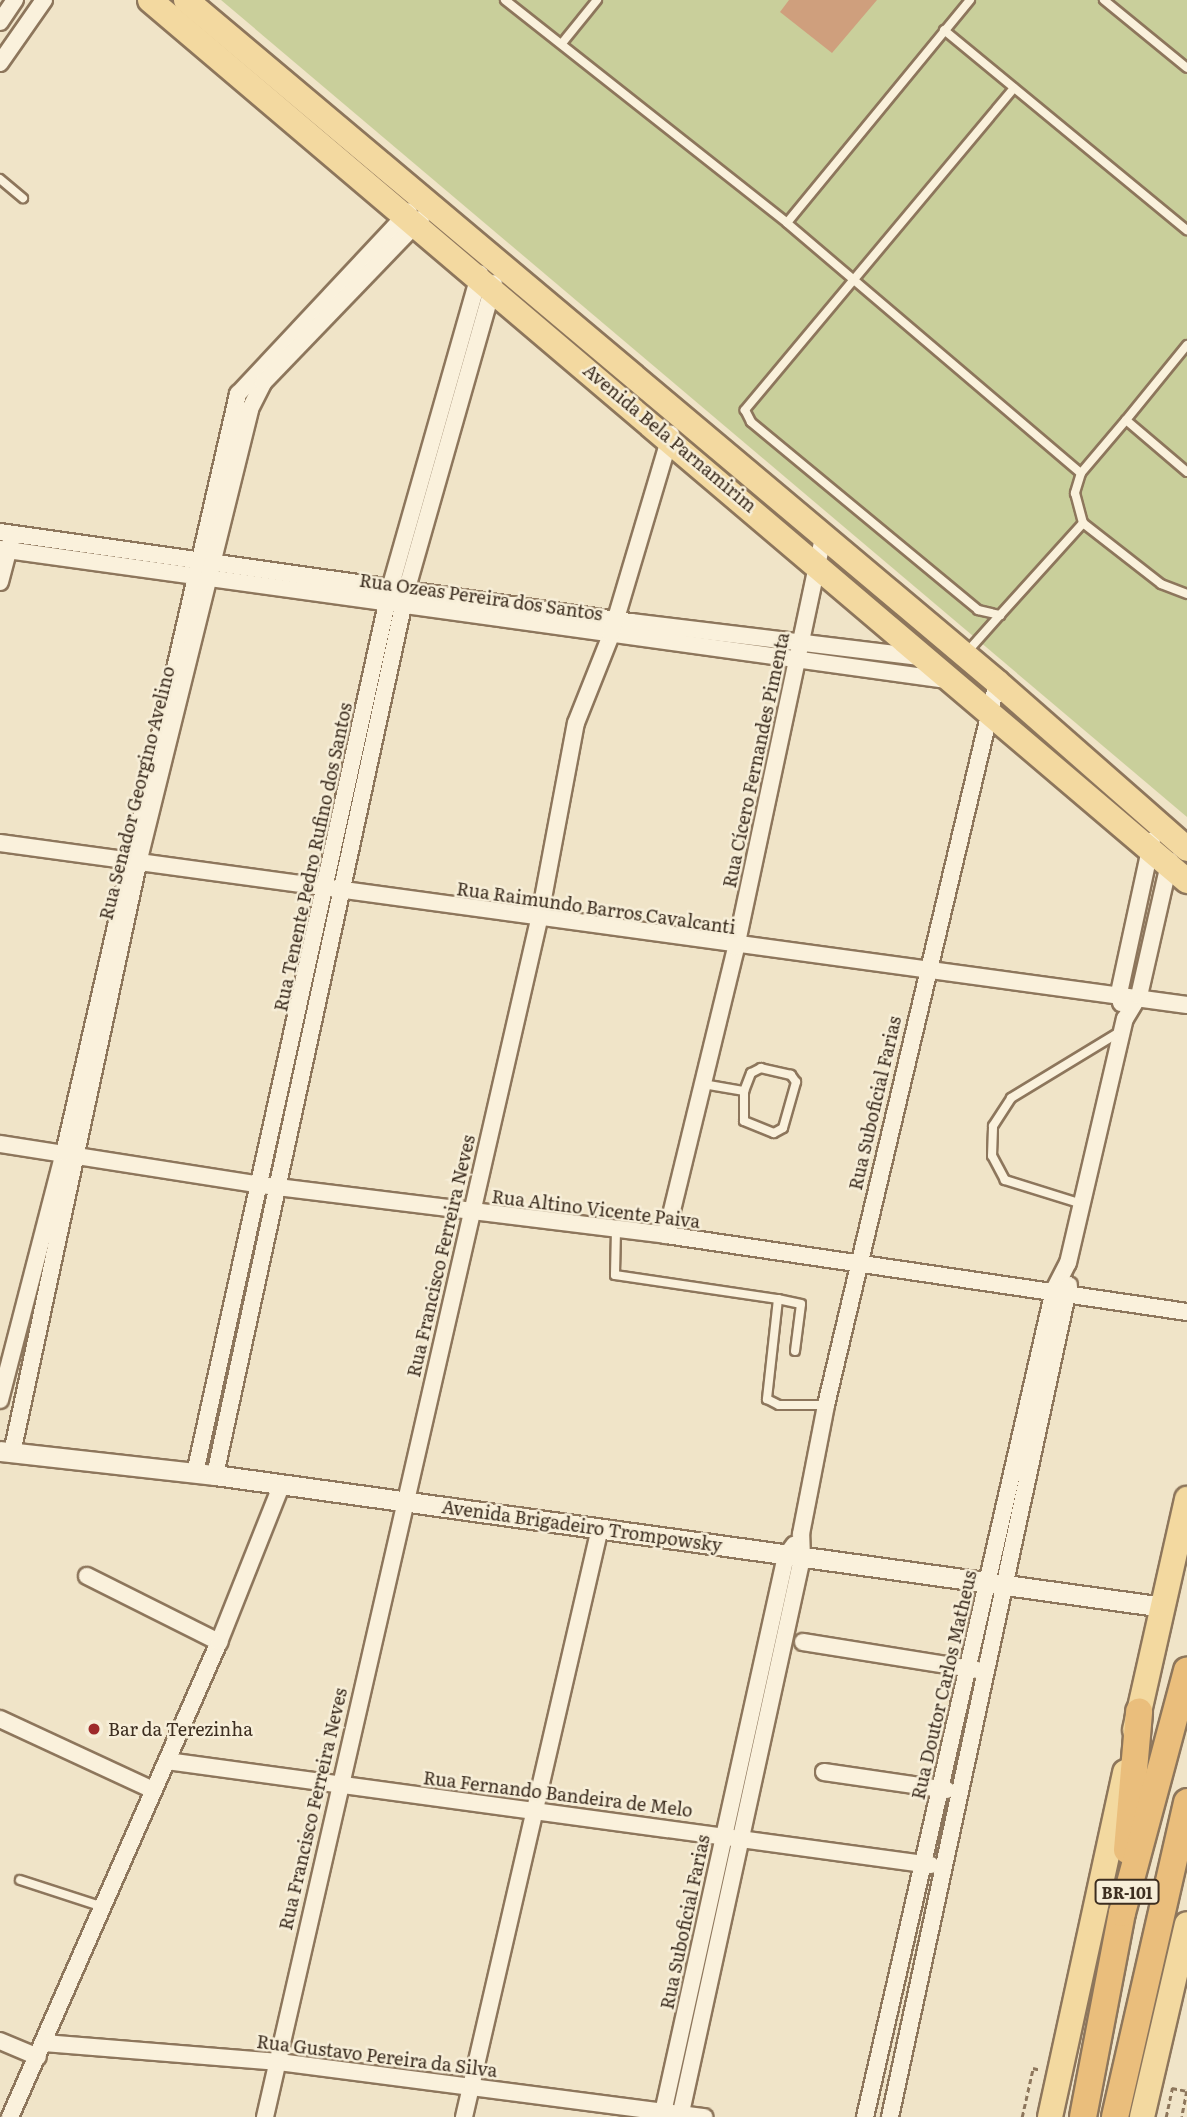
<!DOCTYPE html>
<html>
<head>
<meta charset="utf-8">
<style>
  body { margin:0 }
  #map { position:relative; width:1187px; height:2117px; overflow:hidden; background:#f0e4c8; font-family:Literata,serif }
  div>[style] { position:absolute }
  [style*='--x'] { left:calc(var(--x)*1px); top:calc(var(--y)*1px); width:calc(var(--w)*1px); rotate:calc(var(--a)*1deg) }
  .green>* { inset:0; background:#c9cf9b }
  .building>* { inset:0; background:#cf9f7d }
  .path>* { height:2.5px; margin-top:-1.25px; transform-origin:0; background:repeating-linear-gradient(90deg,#8d765c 0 5px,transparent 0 8.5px) }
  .roads { filter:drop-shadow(2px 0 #8d765c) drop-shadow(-2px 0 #8d765c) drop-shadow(0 2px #8d765c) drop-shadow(0 -2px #8d765c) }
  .service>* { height:8px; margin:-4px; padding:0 4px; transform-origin:4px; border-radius:4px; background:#faf1dc }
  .minor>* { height:16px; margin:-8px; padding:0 8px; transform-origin:8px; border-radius:8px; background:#faf1dc }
  .tertiary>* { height:19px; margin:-9.5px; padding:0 9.5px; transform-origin:9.5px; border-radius:9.5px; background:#faf1dc }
  .primary>* { height:24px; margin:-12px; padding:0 12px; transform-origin:12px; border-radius:12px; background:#f3d9a0 }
  .trunk>* { height:26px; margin:-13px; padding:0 13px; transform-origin:13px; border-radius:13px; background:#eabe7c }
  .dots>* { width:19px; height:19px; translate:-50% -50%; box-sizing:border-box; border:4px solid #f7eed8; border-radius:50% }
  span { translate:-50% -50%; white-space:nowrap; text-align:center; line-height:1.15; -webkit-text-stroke:5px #f7eed8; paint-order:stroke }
  .shield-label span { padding:2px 5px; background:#f7eed8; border:2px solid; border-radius:5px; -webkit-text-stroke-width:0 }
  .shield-label { font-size:16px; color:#3d2e20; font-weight:700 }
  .street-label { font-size:18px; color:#3d2e20 }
  .poi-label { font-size:18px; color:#3d2e20 }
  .left { translate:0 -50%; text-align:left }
</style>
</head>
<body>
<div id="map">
  <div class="green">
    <div style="clip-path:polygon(221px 0,1187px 0,1187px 817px)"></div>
  </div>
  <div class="building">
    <div style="clip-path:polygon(789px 0,877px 0,832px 53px,780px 12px)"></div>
  </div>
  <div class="path">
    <div style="--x:1022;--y:2117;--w:50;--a:-77.3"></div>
    <div style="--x:1033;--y:2068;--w:8;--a:14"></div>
    <div style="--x:1166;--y:2117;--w:30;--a:-78"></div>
    <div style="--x:1172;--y:2088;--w:15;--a:11"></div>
    <div style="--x:1187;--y:2091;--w:26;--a:101"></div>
  </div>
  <div class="roads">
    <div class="service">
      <div style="--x:505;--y:0;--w:360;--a:38.3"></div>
      <div style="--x:970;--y:0;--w:288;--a:129.4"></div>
      <div style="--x:787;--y:223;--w:386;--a:40.4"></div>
      <div style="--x:1081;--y:473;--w:21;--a:107"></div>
      <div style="--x:1075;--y:493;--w:31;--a:75"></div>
      <div style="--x:1083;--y:523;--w:99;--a:38"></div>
      <div style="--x:1161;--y:584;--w:28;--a:21"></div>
      <div style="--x:1104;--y:0;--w:107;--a:39.3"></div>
      <div style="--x:944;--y:30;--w:315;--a:39.5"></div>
      <div style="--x:563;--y:42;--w:54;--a:-51"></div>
      <div style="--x:1014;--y:88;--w:420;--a:129.9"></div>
      <div style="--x:745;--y:410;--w:13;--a:63"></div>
      <div style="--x:751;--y:422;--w:295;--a:39.6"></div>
      <div style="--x:978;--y:610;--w:23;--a:13"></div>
      <div style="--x:1000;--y:615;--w:124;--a:-47.9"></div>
      <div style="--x:0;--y:179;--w:30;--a:40"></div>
      <div style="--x:1187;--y:345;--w:97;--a:129.1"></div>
      <div style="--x:1126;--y:420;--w:80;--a:40.4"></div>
      <div style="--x:1081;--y:473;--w:70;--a:-49.7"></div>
      <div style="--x:967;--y:652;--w:50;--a:-48.3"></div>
      <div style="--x:703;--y:1084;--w:42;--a:9.7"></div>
      <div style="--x:744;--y:1091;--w:30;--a:90"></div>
      <div style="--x:744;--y:1121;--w:32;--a:22"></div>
      <div style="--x:774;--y:1133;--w:10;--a:-29"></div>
      <div style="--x:783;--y:1128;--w:48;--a:-74.2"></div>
      <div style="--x:796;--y:1082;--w:9;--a:-126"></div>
      <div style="--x:791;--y:1075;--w:31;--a:-167"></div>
      <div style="--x:761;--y:1068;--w:11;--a:153"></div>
      <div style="--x:751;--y:1073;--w:19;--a:111"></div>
      <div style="--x:1082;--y:1204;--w:81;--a:-162.7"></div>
      <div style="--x:1005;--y:1180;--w:27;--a:-118"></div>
      <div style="--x:992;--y:1156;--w:30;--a:-88"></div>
      <div style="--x:993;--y:1126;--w:33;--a:-57"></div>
      <div style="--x:1011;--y:1098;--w:129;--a:-31.3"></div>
      <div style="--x:616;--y:1230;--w:45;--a:91.3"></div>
      <div style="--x:615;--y:1275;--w:165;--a:8.4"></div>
      <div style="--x:795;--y:1351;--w:47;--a:-82.7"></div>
      <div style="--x:801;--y:1304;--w:24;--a:-168"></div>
      <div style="--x:778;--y:1299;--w:101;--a:96.3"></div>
      <div style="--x:767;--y:1399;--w:13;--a:27"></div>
      <div style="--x:779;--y:1405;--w:47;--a:0"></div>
      <div style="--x:20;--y:1880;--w:87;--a:18"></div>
    </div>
    <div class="minor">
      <div style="--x:0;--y:22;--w:27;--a:-56"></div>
      <div style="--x:0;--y:63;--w:77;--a:-55.1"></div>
      <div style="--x:0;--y:532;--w:637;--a:8.12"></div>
      <div style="--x:631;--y:622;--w:293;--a:6.9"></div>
      <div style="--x:0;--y:549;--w:956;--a:7.88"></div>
      <div style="--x:0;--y:582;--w:43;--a:-75.3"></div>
      <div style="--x:0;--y:843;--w:1198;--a:7.77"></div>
      <div style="--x:1121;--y:1003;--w:10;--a:-101"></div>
      <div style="--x:1119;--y:993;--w:156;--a:-77.8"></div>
      <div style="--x:0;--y:1144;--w:264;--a:8.9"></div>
      <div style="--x:261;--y:1185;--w:408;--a:7"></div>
      <div style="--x:666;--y:1235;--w:527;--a:8.41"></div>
      <div style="--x:666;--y:1235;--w:296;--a:-76.3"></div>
      <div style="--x:736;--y:947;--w:419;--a:-78"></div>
      <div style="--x:0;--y:1400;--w:255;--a:-75.5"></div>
      <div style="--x:64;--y:1153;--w:779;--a:-77.09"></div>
      <div style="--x:238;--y:394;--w:250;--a:-46.9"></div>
      <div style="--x:12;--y:1453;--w:607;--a:-77.93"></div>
      <div style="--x:139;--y:859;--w:463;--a:-76.1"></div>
      <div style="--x:250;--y:409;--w:29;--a:-63"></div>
      <div style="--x:263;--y:383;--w:228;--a:-46.1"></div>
      <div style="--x:195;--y:1473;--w:909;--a:-77.55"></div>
      <div style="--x:391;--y:585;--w:324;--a:-74.1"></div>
      <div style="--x:215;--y:1475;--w:908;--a:-77.79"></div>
      <div style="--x:407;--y:588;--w:317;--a:-74.1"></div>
      <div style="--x:87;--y:1576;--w:148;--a:26.6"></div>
      <div style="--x:803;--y:1642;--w:176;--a:9.1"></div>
      <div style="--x:0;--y:1719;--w:169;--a:24.9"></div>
      <div style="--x:167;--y:1761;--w:771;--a:7.75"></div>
      <div style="--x:824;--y:1772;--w:124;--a:8.3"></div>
      <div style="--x:0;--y:2041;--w:41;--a:22.8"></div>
      <div style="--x:44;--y:2043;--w:236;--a:4.6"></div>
      <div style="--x:279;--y:2062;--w:429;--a:7.4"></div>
      <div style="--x:10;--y:2117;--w:519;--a:-66.25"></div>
      <div style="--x:219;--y:1642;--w:170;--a:-68.3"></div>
      <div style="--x:265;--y:2117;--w:1228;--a:-77.11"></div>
      <div style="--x:539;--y:920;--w:200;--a:-79.4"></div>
      <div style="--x:576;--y:723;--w:95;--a:-68.3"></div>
      <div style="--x:611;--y:635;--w:210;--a:-73.4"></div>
      <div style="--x:464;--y:2117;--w:604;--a:-77"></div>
      <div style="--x:662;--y:2117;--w:575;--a:-77.54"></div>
      <div style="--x:786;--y:1556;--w:14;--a:-54"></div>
      <div style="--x:680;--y:2117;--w:572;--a:-77.69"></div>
      <div style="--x:802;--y:1558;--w:24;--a:-92"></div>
      <div style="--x:801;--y:1534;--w:131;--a:-79"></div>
      <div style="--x:826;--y:1405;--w:743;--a:-76.69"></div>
      <div style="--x:865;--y:2117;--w:848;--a:-77.13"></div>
      <div style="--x:1054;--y:1290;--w:30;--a:-63"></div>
      <div style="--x:1068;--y:1263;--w:251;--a:-76.9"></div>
      <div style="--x:1125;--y:1019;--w:27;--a:-59"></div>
      <div style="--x:1139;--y:996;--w:139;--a:-77.2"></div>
      <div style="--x:890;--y:2117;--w:851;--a:-77.86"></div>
    </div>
    <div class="tertiary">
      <div style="--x:0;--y:1451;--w:216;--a:6.4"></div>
      <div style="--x:215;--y:1475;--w:958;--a:7.92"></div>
    </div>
    <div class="primary">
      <div style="--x:150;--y:0;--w:1361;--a:40.35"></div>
      <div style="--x:186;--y:0;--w:1060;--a:40.06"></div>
      <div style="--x:997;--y:682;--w:253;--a:41.3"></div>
      <div style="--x:1135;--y:1730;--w:237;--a:-77.3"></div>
      <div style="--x:1050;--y:2117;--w:353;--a:-77.7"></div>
      <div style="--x:1142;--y:2117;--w:198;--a:-76.9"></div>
    </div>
    <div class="trunk">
      <div style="--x:1127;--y:1850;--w:139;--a:-85"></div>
      <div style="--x:1083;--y:2117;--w:208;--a:-79.2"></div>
      <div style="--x:1122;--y:1913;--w:251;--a:-75"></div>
      <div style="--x:1115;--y:2117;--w:323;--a:-77.1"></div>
    </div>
  </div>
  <div class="dots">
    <div style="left:94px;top:1729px;background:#9e2a2b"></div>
  </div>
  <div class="shield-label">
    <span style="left:1127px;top:1892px">BR-101</span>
  </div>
  <div class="street-label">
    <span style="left:670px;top:438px;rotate:40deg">Avenida Bela Parnamirim</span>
    <span style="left:481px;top:597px;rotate:8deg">Rua Ozeas Pereira dos Santos</span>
    <span style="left:756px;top:760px;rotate:-78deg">Rua Cícero Fernandes Pimenta</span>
    <span style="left:137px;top:793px;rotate:-76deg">Rua Senador Georgino Avelino</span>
    <span style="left:313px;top:857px;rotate:-78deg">Rua Tenente Pedro Rufino dos Santos</span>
    <span style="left:596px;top:908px;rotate:8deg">Rua Raimundo Barros Cavalcanti</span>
    <span style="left:875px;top:1103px;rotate:-77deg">Rua Suboficial Farias</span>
    <span style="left:596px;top:1209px;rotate:7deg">Rua Altino Vicente Paiva</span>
    <span style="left:441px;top:1256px;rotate:-77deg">Rua Francisco Ferreira Neves</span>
    <span style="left:582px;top:1526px;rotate:8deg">Avenida Brigadeiro Trompowsky</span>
    <span style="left:944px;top:1685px;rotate:-77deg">Rua Doutor Carlos Matheus</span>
    <span style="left:558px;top:1794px;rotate:7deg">Rua Fernando Bandeira de Melo</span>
    <span style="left:313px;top:1809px;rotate:-77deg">Rua Francisco Ferreira Neves</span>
    <span style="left:685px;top:1922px;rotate:-78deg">Rua Suboficial Farias</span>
    <span style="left:377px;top:2056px;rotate:7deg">Rua Gustavo Pereira da Silva</span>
  </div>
  <div class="poi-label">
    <span class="left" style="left:108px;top:1729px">Bar da Terezinha</span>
  </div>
</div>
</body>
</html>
